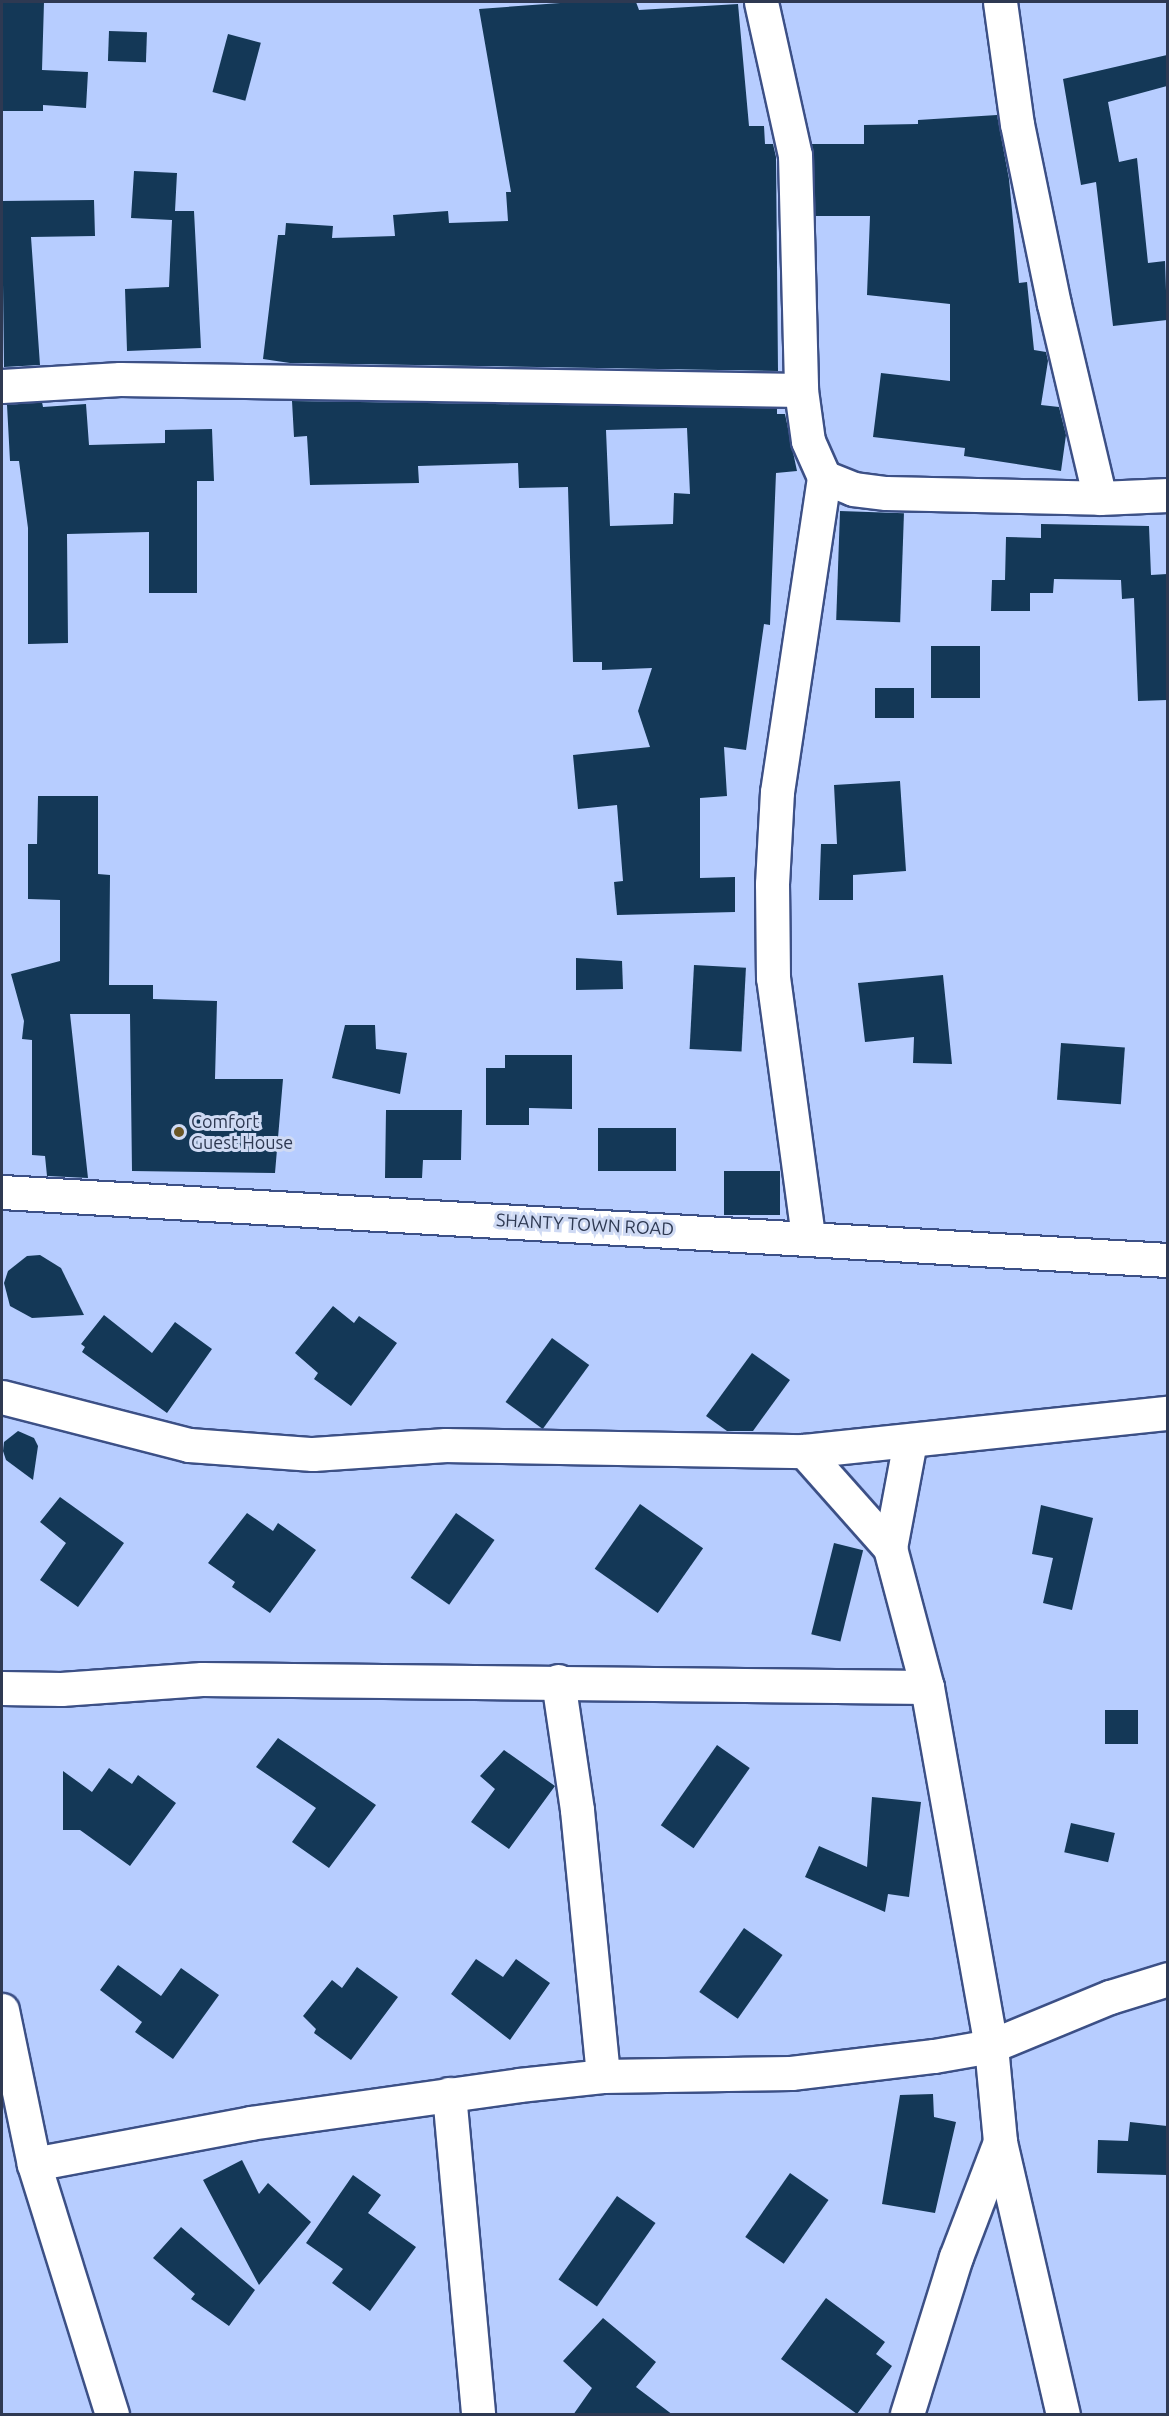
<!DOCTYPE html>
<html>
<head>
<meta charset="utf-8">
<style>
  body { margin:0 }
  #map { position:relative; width:1169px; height:2416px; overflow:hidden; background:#b7cdff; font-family:Ubuntu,sans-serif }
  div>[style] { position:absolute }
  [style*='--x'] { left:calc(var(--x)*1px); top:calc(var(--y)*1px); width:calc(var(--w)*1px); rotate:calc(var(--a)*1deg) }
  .building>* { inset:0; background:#143857; transform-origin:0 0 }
  .roads { filter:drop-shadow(2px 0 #3c5086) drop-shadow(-2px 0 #3c5086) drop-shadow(0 2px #3c5086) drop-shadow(0 -2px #3c5086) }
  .minor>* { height:33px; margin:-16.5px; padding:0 16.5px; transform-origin:16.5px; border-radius:16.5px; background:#fff }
  .dots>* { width:16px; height:16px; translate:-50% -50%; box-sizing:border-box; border:3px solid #cfdaf4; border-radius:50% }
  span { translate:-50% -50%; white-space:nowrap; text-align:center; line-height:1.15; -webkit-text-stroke:6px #cfdaf4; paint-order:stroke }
  .poi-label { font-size:18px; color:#2e3952 }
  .left { translate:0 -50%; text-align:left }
  .street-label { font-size:18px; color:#2e3952 }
  .frame { position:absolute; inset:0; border:3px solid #2e3952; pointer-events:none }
</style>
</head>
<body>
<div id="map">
  <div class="building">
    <div style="clip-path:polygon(2px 2px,44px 2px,42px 70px,88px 72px,86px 108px,43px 105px,43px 111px,2px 111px)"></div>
    <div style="clip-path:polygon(574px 2px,636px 2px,639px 10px,738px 4px,749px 126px,764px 126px,765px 144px,773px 144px,776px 157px,778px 371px,290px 363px,263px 359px,278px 235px,285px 235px,286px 223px,333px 226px,332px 238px,395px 236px,393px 215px,448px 211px,449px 223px,508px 221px,506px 192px,511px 192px,479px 9px)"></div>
    <div style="left:109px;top:31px;width:38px;height:30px;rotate:2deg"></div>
    <div style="left:228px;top:34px;width:34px;height:60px;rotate:15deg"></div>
    <div style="clip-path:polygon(1167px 55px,1167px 86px,1108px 102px,1119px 162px,1137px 158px,1148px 263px,1165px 261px,1167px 320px,1113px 326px,1096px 182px,1081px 185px,1063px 79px)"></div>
    <div style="clip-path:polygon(997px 115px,1009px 179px,1019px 283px,1027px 282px,1034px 350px,1046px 352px,1048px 361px,1041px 405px,1059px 407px,1066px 435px,1061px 471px,964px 456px,965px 448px,873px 437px,881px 373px,950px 381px,950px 304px,867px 295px,870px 216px,815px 216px,812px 144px,864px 144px,864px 125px,918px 124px,918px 120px)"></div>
    <div style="clip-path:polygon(134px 171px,177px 173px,175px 211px,194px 211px,201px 348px,127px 351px,125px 289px,169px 287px,172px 220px,131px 218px)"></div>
    <div style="clip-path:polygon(94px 200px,95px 236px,31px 237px,40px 365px,4px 367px,2px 201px)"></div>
    <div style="clip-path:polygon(evenodd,292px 401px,777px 408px,777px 414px,785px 414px,797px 471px,776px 473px,770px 625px,764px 624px,746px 750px,724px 747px,727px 796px,700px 798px,700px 878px,735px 877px,735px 912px,617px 915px,614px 882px,623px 881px,617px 805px,578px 809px,573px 755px,650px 747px,638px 711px,652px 668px,602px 670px,602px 662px,573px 662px,568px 487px,519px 488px,518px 463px,418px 466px,419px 483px,310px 485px,307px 436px,294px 437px,292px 401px,687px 428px,690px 494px,674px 493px,673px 524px,610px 526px,606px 430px,687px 428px)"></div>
    <div style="clip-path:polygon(42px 402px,43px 407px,86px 404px,89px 445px,165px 443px,165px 430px,212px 429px,214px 481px,197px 481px,197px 593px,149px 593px,149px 532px,67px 534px,68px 643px,28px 644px,28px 528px,19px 461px,10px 461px,7px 405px)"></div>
    <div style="left:840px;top:511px;width:64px;height:109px;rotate:2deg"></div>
    <div style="clip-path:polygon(1041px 524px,1149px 526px,1151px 575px,1167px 574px,1167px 700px,1138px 701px,1134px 598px,1122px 599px,1121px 580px,1054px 579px,1053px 593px,1030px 593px,1030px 611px,991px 611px,992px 580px,1005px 580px,1006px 537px,1041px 538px)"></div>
    <div style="left:931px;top:646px;width:49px;height:52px"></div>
    <div style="left:914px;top:688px;width:30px;height:39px;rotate:90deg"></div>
    <div style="clip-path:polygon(900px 781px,906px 871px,853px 875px,853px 900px,819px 900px,821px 844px,837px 844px,834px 785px)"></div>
    <div style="clip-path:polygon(38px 796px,98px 796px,98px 874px,110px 875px,109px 985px,153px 985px,153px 999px,217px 1001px,215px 1079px,283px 1079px,275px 1173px,132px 1171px,130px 1014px,70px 1014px,88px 1178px,47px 1176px,45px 1156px,32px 1155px,32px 1040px,22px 1039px,24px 1021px,11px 974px,60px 961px,60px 900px,28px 899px,28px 844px,37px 844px)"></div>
    <div style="clip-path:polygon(576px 958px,622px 961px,623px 989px,576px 990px)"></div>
    <div style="left:694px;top:965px;width:52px;height:84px;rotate:3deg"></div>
    <div style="clip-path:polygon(943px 975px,952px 1064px,913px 1063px,914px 1037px,865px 1042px,858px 983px)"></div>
    <div style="clip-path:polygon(345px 1025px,375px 1025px,376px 1049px,407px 1053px,400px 1094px,332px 1078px)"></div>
    <div style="left:1061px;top:1043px;width:64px;height:57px;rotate:4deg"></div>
    <div style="clip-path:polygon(505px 1055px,572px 1055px,572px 1109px,529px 1108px,529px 1125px,486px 1125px,486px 1068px,505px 1068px)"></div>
    <div style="clip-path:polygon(386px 1110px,462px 1110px,461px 1160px,423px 1160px,422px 1178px,385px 1178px)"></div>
    <div style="left:598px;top:1128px;width:78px;height:43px"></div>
    <div style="left:724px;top:1171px;width:56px;height:44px"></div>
    <div style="clip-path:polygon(40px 1255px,61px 1268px,84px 1315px,32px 1318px,10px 1306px,4px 1283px,8px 1271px,27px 1256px)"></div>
    <div style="clip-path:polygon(333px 1306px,354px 1323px,359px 1316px,397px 1343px,351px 1406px,314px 1379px,318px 1373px,295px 1353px)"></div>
    <div style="clip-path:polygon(104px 1315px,152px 1353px,175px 1322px,212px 1349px,167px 1413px,82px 1352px,85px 1347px,81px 1344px)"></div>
    <div style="left:552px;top:1338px;width:46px;height:79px;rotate:36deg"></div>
    <div style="clip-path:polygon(752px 1353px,790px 1380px,753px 1431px,727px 1431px,706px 1416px)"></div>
    <div style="clip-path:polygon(18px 1431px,34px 1438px,38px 1446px,33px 1480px,6px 1460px,3px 1451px,4px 1442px)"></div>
    <div style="clip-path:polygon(60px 1497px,124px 1543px,78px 1607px,40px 1580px,66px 1543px,40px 1522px)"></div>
    <div style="left:640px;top:1504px;width:77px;height:79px;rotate:35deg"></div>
    <div style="clip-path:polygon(1041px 1505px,1093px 1518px,1072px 1610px,1043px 1603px,1053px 1558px,1032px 1554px)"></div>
    <div style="clip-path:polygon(247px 1513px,273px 1531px,278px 1523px,316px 1550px,270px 1613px,232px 1587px,235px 1582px,208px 1563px)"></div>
    <div style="left:456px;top:1513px;width:47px;height:79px;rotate:35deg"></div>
    <div style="left:834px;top:1543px;width:30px;height:94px;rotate:14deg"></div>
    <div style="left:1105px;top:1710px;width:33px;height:34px"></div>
    <div style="clip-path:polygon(278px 1738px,376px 1805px,329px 1868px,292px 1842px,316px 1808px,256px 1767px)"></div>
    <div style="left:717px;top:1745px;width:40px;height:98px;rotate:35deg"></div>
    <div style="clip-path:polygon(504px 1750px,555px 1786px,509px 1849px,471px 1822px,495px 1789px,480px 1776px)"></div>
    <div style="clip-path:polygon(109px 1768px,132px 1784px,138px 1775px,176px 1803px,130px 1866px,80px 1830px,63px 1830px,63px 1771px,92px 1792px)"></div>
    <div style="clip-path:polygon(872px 1797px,921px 1802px,909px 1897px,888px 1894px,885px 1912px,805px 1877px,819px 1846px,867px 1867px)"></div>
    <div style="left:1071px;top:1823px;width:45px;height:30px;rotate:13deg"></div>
    <div style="left:744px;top:1928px;width:47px;height:78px;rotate:35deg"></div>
    <div style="clip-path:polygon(476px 1959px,503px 1977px,516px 1959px,550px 1983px,510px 2040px,451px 1994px)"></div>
    <div style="clip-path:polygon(118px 1965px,161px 1996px,181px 1968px,219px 1995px,173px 2059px,135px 2032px,142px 2022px,100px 1990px)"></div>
    <div style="clip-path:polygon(357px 1967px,398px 1997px,351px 2060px,314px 2033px,316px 2029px,303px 2016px,332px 1980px,342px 1988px)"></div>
    <div style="clip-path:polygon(933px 2094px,934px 2117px,956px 2122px,935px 2213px,882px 2204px,900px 2095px)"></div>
    <div style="clip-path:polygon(1130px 2122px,1167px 2126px,1167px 2175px,1097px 2173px,1098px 2140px,1128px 2141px)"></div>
    <div style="clip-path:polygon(242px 2160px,259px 2194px,268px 2183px,311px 2222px,259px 2285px,203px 2180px)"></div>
    <div style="left:790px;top:2173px;width:47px;height:78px;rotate:35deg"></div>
    <div style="clip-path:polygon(353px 2175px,381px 2195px,368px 2213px,416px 2247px,370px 2311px,332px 2283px,343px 2269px,306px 2243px)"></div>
    <div style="left:617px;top:2196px;width:47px;height:102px;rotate:35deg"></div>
    <div style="clip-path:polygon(181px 2227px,255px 2290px,229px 2326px,191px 2299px,195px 2294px,153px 2258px)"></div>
    <div style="clip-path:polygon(826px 2298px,885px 2342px,876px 2354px,892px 2366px,857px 2414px,781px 2359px)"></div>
    <div style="clip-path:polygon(603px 2318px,656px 2362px,636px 2387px,673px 2415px,573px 2415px,592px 2388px,563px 2361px)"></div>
  </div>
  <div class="roads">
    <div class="minor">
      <div style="--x:761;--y:2;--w:157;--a:77.5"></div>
      <div style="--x:795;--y:155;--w:235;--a:88.5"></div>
      <div style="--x:801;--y:390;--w:51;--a:82.2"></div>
      <div style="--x:808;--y:441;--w:39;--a:66"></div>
      <div style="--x:824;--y:477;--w:31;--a:22"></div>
      <div style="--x:853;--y:489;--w:33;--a:7"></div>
      <div style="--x:886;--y:493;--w:214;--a:1.3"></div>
      <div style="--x:1100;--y:498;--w:68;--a:-2.5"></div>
      <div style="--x:1000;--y:2;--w:123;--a:82.1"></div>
      <div style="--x:1017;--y:124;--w:184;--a:78.4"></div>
      <div style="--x:1054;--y:304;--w:199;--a:76.7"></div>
      <div style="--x:2;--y:386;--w:118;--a:-3.4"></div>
      <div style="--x:120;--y:379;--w:681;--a:0.93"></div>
      <div style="--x:2;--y:1192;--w:1168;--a:3.34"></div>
      <div style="--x:808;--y:1236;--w:260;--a:-97.7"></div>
      <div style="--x:773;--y:978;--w:94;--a:-90.6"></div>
      <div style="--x:772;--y:884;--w:92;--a:-86.9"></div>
      <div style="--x:777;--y:792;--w:318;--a:-81.5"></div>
      <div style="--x:2;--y:1397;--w:193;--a:14.4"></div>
      <div style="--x:189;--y:1445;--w:124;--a:4.2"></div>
      <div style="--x:313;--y:1454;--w:133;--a:-3.9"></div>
      <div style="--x:446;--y:1445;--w:358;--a:1"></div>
      <div style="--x:804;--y:1451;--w:366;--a:-6"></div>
      <div style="--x:804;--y:1451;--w:130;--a:48.4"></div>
      <div style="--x:890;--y:1548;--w:144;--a:75.1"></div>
      <div style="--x:927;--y:1687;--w:365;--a:79.9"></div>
      <div style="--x:991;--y:2046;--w:96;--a:84.6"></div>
      <div style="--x:1000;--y:2142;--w:279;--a:77"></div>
      <div style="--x:890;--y:1548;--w:109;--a:-79.4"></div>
      <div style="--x:558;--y:1681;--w:130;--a:81.6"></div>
      <div style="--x:577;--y:1810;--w:267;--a:84.4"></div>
      <div style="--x:2;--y:1688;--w:59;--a:1"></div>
      <div style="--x:61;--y:1689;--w:141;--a:-4.1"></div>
      <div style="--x:202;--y:1679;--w:725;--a:0.63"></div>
      <div style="--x:2;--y:2010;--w:157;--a:78.3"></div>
      <div style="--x:34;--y:2164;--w:262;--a:72.7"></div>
      <div style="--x:449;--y:2094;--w:321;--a:84.8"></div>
      <div style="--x:34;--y:2164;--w:220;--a:-10.7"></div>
      <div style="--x:250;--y:2123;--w:272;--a:-8"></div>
      <div style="--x:519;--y:2085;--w:84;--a:-6.1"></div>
      <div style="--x:603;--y:2076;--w:188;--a:-0.9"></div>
      <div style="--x:791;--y:2073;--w:144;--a:-6.8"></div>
      <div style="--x:934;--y:2056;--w:58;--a:-10"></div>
      <div style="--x:991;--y:2046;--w:129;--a:-22.4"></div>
      <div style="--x:1110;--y:1997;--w:61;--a:-17.2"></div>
      <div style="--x:907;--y:2414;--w:164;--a:-72.7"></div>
      <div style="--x:956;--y:2257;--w:123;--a:-69.1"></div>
    </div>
  </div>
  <div class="dots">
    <div style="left:179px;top:1132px;background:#6b5726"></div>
  </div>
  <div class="poi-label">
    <span class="left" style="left:191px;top:1132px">Comfort<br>Guest House</span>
  </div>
  <div class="street-label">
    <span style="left:585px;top:1224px;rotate:3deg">SHANTY TOWN ROAD</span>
  </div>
  <div class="frame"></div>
</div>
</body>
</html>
